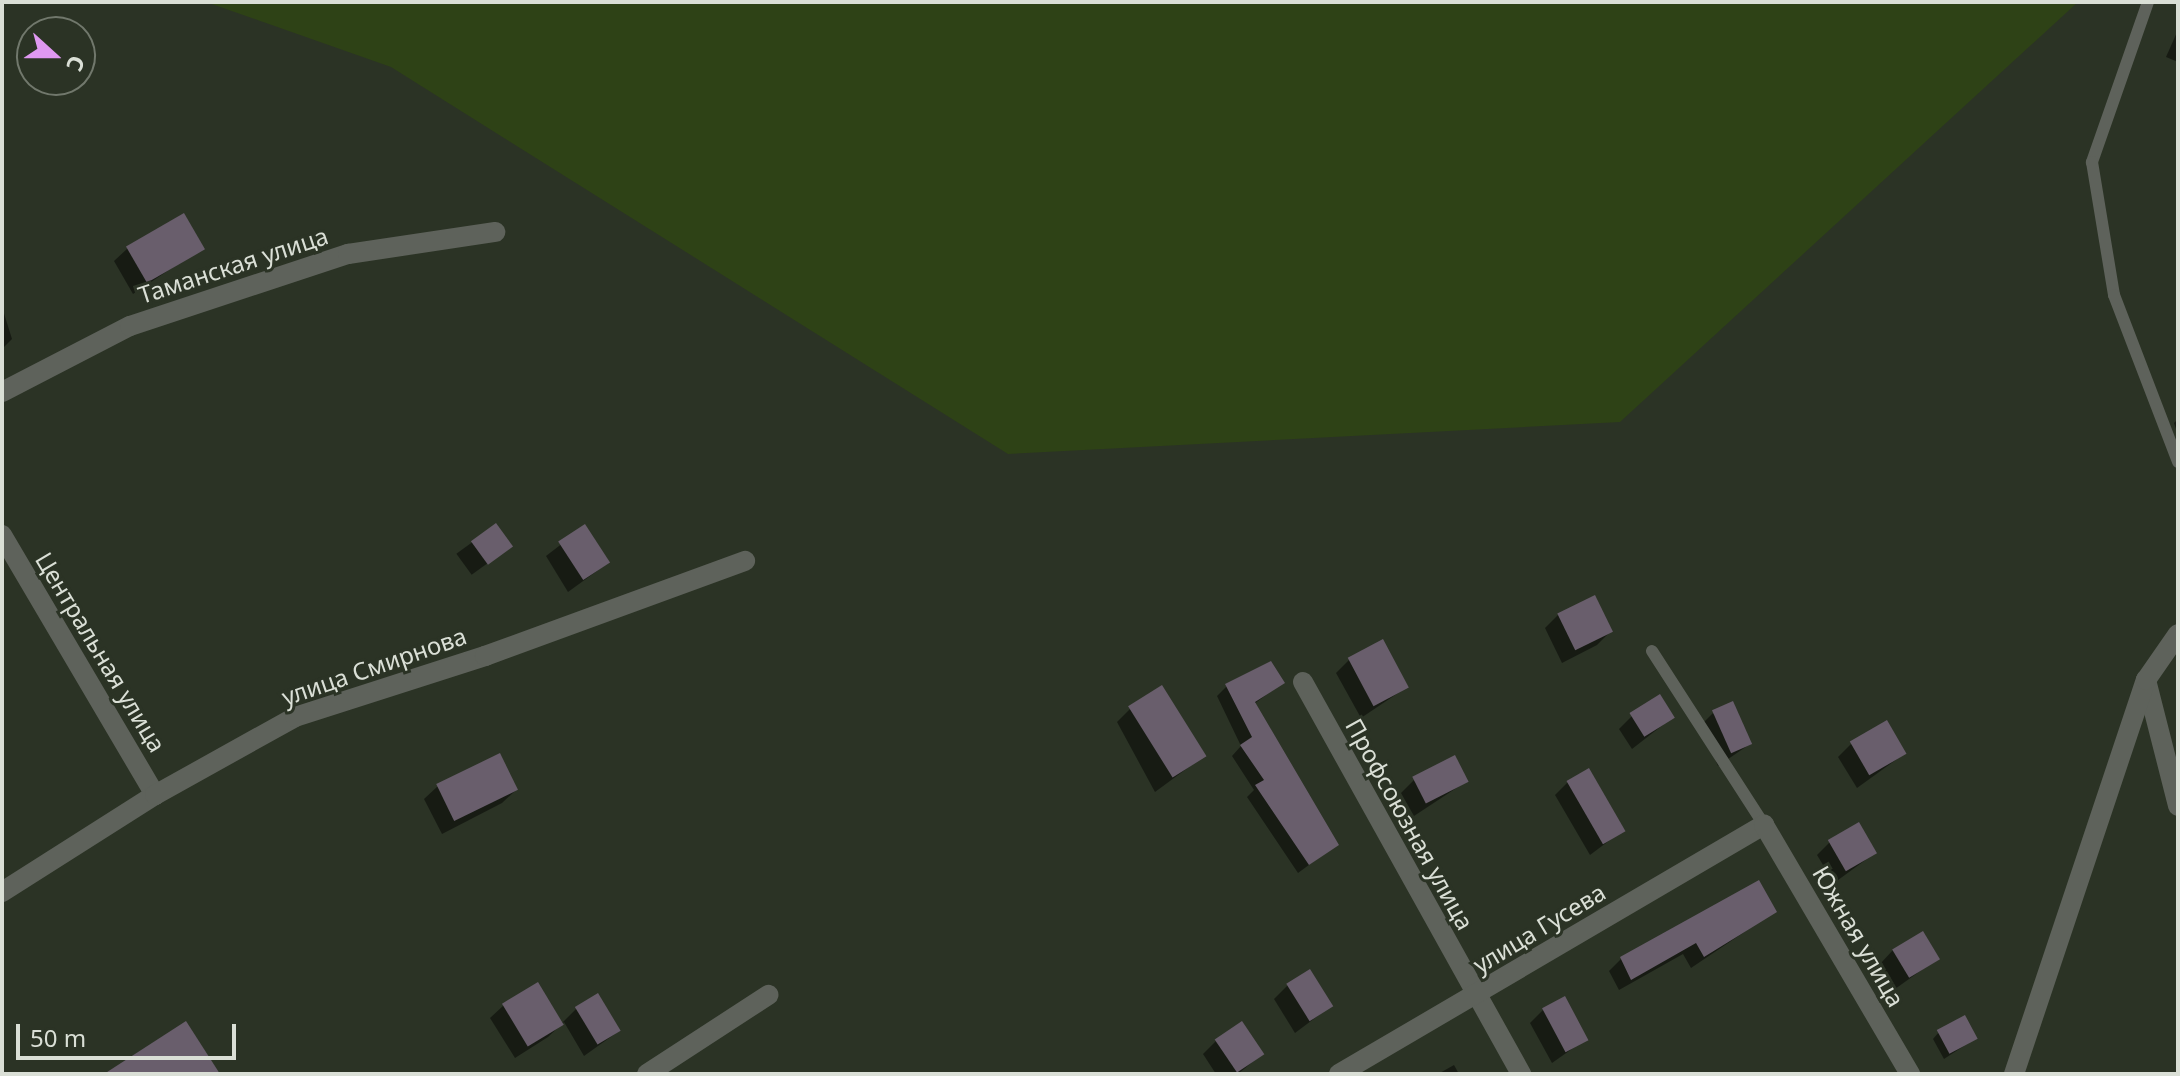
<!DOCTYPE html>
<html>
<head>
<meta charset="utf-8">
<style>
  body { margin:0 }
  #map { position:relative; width:2180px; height:1076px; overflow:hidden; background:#2b3325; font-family:"Noto Sans",sans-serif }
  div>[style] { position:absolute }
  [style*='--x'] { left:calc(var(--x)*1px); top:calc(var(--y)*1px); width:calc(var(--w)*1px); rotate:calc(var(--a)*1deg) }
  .green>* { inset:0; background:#2e4216 }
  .shadow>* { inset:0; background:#0007; transform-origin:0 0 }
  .building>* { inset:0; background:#695e6c; transform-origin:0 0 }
  .service>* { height:12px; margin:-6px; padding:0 6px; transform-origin:6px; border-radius:6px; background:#5e625b }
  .minor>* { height:20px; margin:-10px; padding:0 10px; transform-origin:10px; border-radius:10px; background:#5e625b }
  span { translate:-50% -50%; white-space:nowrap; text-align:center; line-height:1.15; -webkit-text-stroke:6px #2b3325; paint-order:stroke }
  .street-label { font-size:24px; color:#dadfd6 }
  .frame { position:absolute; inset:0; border:4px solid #dadfd6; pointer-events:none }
  .north { position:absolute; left:16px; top:16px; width:80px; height:80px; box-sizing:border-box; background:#2b3325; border:2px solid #71786c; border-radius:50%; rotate:111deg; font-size:22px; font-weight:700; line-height:32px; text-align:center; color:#dadfd6 }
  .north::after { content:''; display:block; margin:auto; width:28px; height:36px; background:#df98f1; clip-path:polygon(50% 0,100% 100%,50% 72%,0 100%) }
  .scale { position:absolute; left:16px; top:1024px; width:220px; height:36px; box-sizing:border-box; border:4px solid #dadfd6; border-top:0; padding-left:10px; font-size:24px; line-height:28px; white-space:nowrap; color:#dadfd6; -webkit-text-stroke:6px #2b3325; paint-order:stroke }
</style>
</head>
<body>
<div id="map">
  <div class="green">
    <div style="clip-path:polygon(206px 2px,2078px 2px,1620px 422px,1008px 454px,391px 67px)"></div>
  </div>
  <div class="shadow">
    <div style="clip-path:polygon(2178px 30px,2178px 62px,2166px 57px)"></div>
    <div style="clip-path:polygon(128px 248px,202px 248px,133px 294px,114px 261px)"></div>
    <div style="clip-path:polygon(2px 307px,12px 339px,2px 349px)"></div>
    <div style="clip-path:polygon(2178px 419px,2178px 435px,2174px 423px)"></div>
    <div style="left:496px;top:525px;width:26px;height:49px;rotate:54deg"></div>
    <div style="clip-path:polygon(585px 526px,608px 563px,568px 592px,546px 556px)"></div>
    <div style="clip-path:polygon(1558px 615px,1610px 632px,1597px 645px,1562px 663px,1545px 628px)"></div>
    <div style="clip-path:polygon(1349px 660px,1407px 687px,1361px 718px,1336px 673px)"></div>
    <div style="clip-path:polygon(1282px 683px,1254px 704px,1336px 845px,1298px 873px,1247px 797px,1254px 790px,1232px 756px,1241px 746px,1217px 696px,1227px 686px)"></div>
    <div style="clip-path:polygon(1130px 709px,1204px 756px,1155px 792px,1117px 722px)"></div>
    <div style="clip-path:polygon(1713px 713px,1750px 744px,1718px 766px,1700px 726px)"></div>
    <div style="clip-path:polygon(1632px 716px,1673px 717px,1632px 749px,1619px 729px)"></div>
    <div style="clip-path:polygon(1851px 744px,1904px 754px,1857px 788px,1838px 757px)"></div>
    <div style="clip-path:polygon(1414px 780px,1467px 781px,1414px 816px,1401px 793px)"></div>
    <div style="clip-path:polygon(1568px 782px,1622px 831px,1590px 855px,1555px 795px)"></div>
    <div style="clip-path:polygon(438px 786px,516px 790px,502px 803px,442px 834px,424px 799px)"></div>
    <div style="clip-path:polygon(1830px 842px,1875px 853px,1834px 883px,1817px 855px)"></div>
    <div style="clip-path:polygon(1774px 912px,1691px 968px,1683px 954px,1619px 990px,1609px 971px,1621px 959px)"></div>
    <div style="clip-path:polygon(1893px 950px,1937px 959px,1895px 989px,1880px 964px)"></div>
    <div style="clip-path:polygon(1288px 985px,1331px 1006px,1295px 1033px,1274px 999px)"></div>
    <div style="clip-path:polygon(504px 1005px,561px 1024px,577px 1008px,619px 1031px,584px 1056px,564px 1022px,548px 1037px,515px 1058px,490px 1018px)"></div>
    <div style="clip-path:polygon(1543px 1010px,1586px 1039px,1552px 1063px,1530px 1023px)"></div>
    <div style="clip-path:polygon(1939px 1032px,1976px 1038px,1944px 1059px,1933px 1039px)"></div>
    <div style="clip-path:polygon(1216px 1041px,1262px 1054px,1238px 1074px,1216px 1074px,1203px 1054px)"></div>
    <div style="clip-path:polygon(1454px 1065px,1459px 1074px,1438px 1074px)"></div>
  </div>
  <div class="building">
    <div style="left:184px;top:213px;width:42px;height:67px;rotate:60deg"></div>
    <div style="left:496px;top:523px;width:29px;height:31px;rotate:54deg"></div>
    <div style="left:585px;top:524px;width:46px;height:32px;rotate:57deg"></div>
    <div style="left:1595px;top:595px;width:41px;height:42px;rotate:64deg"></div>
    <div style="left:1383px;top:639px;width:55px;height:40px;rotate:62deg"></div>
    <div style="clip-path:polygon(1271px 661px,1285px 683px,1255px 702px,1339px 845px,1309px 865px,1255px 785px,1264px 780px,1240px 745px,1252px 737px,1225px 684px)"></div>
    <div style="left:1162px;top:685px;width:84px;height:40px;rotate:58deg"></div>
    <div style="left:1660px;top:694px;width:28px;height:36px;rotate:58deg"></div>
    <div style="left:1733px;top:701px;width:47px;height:23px;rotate:66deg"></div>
    <div style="left:1887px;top:720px;width:39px;height:43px;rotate:60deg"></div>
    <div style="left:500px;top:753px;width:41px;height:71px;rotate:64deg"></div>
    <div style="left:1455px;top:755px;width:30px;height:48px;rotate:63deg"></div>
    <div style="left:1589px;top:768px;width:73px;height:26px;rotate:60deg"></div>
    <div style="left:1859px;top:822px;width:36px;height:36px;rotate:60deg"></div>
    <div style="clip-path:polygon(1759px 880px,1777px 912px,1704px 957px,1696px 943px,1631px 980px,1620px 957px)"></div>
    <div style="left:1923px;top:931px;width:33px;height:36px;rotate:59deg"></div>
    <div style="left:1310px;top:969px;width:44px;height:28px;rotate:58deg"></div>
    <div style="left:538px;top:982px;width:50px;height:42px;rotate:59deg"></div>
    <div style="left:598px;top:993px;width:44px;height:27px;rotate:59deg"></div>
    <div style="left:1565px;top:996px;width:50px;height:26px;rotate:62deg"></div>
    <div style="left:1965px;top:1015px;width:27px;height:32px;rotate:62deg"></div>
    <div style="clip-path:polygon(186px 1021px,220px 1074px,104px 1074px)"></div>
    <div style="left:1242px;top:1021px;width:40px;height:33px;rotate:56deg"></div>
  </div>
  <div class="service">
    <div style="--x:2148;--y:2;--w:170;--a:109.3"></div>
    <div style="--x:2092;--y:162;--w:135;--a:80.6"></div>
    <div style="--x:2114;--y:295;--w:179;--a:69"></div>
    <div style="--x:1652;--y:651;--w:207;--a:57.2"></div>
  </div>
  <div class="minor">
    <div style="--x:2;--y:392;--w:144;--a:-27.3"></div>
    <div style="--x:130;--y:326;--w:230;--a:-18.3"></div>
    <div style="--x:348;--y:254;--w:149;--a:-8.5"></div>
    <div style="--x:2;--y:535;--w:302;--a:59.5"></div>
    <div style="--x:2146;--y:680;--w:130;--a:75.7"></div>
    <div style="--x:1303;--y:682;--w:449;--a:60.9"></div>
    <div style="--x:2;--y:892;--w:181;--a:-32.4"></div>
    <div style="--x:155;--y:795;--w:160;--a:-29.1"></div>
    <div style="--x:295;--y:717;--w:200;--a:-17.8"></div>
    <div style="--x:485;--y:656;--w:277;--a:-20.1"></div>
    <div style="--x:647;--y:1074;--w:145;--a:-33.1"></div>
    <div style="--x:1339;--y:1074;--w:493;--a:-30.4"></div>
    <div style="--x:1764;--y:825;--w:289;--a:59.6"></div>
    <div style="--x:2014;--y:1074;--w:416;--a:-71.5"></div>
    <div style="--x:2146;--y:680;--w:56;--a:-55.2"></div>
  </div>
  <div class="street-label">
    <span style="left:233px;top:265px;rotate:-18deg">Таманская улица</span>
    <span style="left:101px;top:652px;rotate:59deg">Центральная улица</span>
    <span style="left:374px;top:666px;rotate:-19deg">улица Смирнова</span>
    <span style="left:1410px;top:824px;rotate:61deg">Профсоюзная улица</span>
    <span style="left:1539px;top:928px;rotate:-31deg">улица Гусева</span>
    <span style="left:1859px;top:936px;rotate:60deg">Южная улица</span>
  </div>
  <div class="frame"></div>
  <div class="north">С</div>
  <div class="scale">50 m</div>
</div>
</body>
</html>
